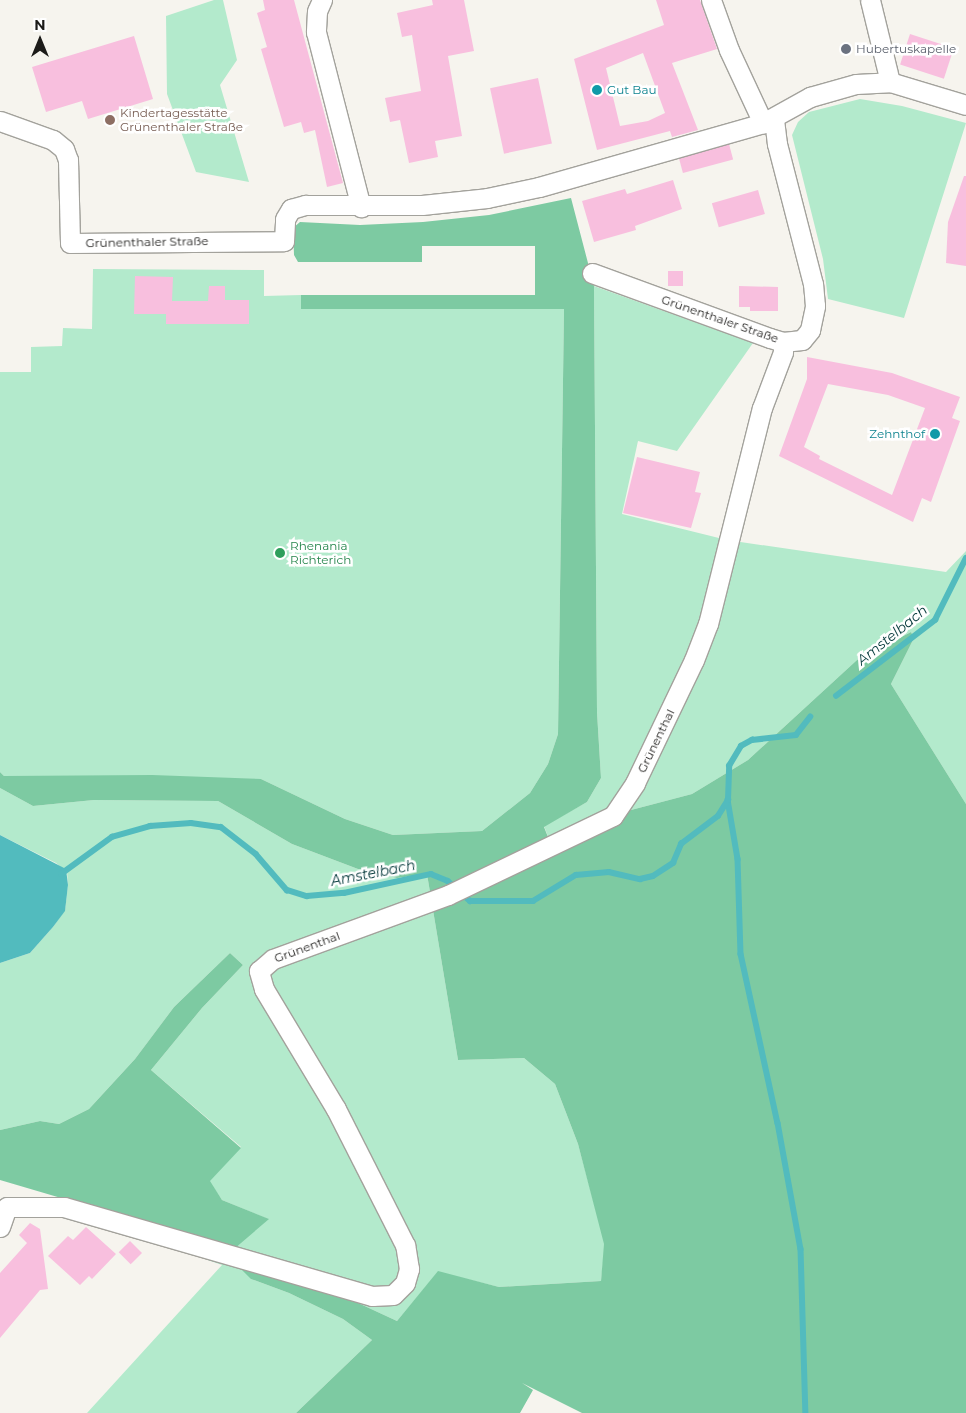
<!DOCTYPE html>
<html>
<head>
<meta charset="utf-8">
<style>
  body { margin:0 }
  #map { position:relative; width:966px; height:1413px; overflow:hidden; background:#f6f4ee; font-family:Montserrat,sans-serif }
  div>[style] { position:absolute }
  [style*='--x'] { left:calc(var(--x)*1px); top:calc(var(--y)*1px); width:calc(var(--w)*1px); rotate:calc(var(--a)*1deg) }
  .green>* { inset:0; background:#b3eacc }
  .forest>* { inset:0; background:#7dcaa2 }
  .water>* { inset:0; background:#52bbbe }
  .stream>* { height:5.5px; margin:-2.75px; padding:0 2.75px; transform-origin:2.75px; border-radius:2.75px; background:#52bbbe }
  .building>* { inset:0; background:#f8bfde; transform-origin:0 0 }
  .roads { filter:drop-shadow(1px 0 #a3a29c) drop-shadow(-1px 0 #a3a29c) drop-shadow(0 1px #a3a29c) drop-shadow(0 -1px #a3a29c) }
  .minor>* { height:19px; margin:-9.5px; padding:0 9.5px; transform-origin:9.5px; border-radius:9.5px; background:#fff }
  .dots>* { width:14px; height:14px; translate:-50% -50%; box-sizing:border-box; border:2px solid #fff; border-radius:50% }
  span { translate:-50% -50%; white-space:nowrap; text-align:center; line-height:1.15; -webkit-text-stroke:5px #fff; paint-order:stroke }
  .worship-label { font-size:12px; color:#5b616d }
  .left { translate:0 -50%; text-align:left }
  .culture-label { font-size:12px; color:#0d838f }
  .right { translate:-100% -50%; text-align:right }
  .education-label { font-size:12px; color:#785e54 }
  .street-label { font-size:12px; color:#1c1b19 }
  .leisure-label { font-size:12px; color:#27864d }
  .water-label { font-size:14px; color:#05393b; font-style:italic }
  .north { position:absolute; left:15px; top:15px; width:50px; height:50px; -webkit-text-stroke:4px #fff; paint-order:stroke; rotate:0deg; font-size:14px; font-weight:700; line-height:20px; text-align:center; color:#1c1b19 }
  .north::after { content:''; display:block; margin:auto; width:18px; height:22px; background:#1c1b19; clip-path:polygon(50% 0,100% 100%,50% 72%,0 100%) }
</style>
</head>
<body>
<div id="map">
  <div class="green">
    <div style="clip-path:polygon(214px 0,223px 0,237px 60px,220px 85px,249px 182px,196px 172px,167px 94px,166px 16px)"></div>
    <div style="clip-path:polygon(860px 99px,902px 106px,966px 123px,904px 318px,828px 299px,823px 259px,792px 135px,798px 122px,809px 112px)"></div>
    <div style="clip-path:polygon(93px 269px,264px 270px,264px 296px,301px 295px,302px 309px,564px 309px,558px 734px,548px 764px,530px 793px,482px 831px,393px 835px,345px 819px,261px 779px,4px 776px,0 772px,0 372px,31px 372px,31px 347px,62px 346px,63px 328px,92px 329px)"></div>
    <div style="clip-path:polygon(594px 286px,753px 343px,677px 451px,638px 441px,622px 514px,727px 540px,946px 572px,966px 551px,966px 804px,891px 684px,914px 638px,911px 632px,857px 660px,748px 760px,692px 794px,612px 815px,552px 847px,544px 826px,587px 802px,601px 778px,597px 712px)"></div>
    <div style="clip-path:polygon(0 788px,33px 806px,94px 800px,218px 801px,292px 844px,358px 869px,397px 878px,427px 874px,458px 1060px,524px 1058px,555px 1084px,578px 1144px,605px 1244px,601px 1281px,499px 1287px,438px 1272px,397px 1321px,343px 1296px,251px 1279px,289px 1293px,343px 1319px,372px 1340px,296px 1413px,87px 1413px,222px 1265px,153px 1241px,268px 1219px,222px 1200px,209px 1181px,241px 1147px,151px 1070px,202px 1008px,243px 965px,230px 953px,174px 1007px,135px 1059px,89px 1109px,59px 1124px,40px 1121px,0 1130px,0 963px,30px 953px,53px 927px,65px 910px,68px 885px,67px 872px,56px 863px,0 835px)"></div>
  </div>
  <div class="forest">
    <div style="clip-path:polygon(571px 198px,594px 286px,597px 712px,601px 778px,587px 802px,544px 827px,552px 847px,612px 815px,692px 794px,748px 760px,857px 660px,911px 632px,914px 638px,891px 684px,966px 804px,966px 1413px,582px 1413px,522px 1383px,533px 1390px,520px 1413px,296px 1413px,372px 1340px,343px 1319px,289px 1293px,251px 1279px,242px 1270px,242px 1263px,343px 1296px,397px 1321px,438px 1271px,499px 1287px,601px 1281px,604px 1244px,578px 1144px,555px 1084px,524px 1058px,458px 1060px,427px 874px,397px 878px,358px 869px,292px 844px,218px 801px,94px 800px,33px 806px,0 788px,0 772px,4px 776px,152px 775px,261px 779px,345px 819px,393px 835px,482px 831px,530px 793px,548px 764px,558px 734px,564px 309px,301px 309px,301px 295px,535px 295px,535px 246px,422px 246px,422px 262px,298px 262px,294px 255px,293px 228px,300px 222px,360px 225px,423px 222px,489px 215px)"></div>
    <div style="clip-path:polygon(230px 953px,243px 965px,202px 1008px,151px 1070px,241px 1148px,210px 1181px,222px 1200px,269px 1219px,234px 1249px,0 1180px,0 1130px,40px 1121px,59px 1124px,89px 1109px,135px 1059px,174px 1007px)"></div>
  </div>
  <div class="water">
    <div style="clip-path:polygon(0 835px,66px 869px,68px 885px,65px 911px,53px 927px,30px 953px,0 963px)"></div>
  </div>
  <div class="stream">
    <div style="--x:836;--y:696;--w:125;--a:-37.5"></div>
    <div style="--x:935;--y:620;--w:69;--a:-63.4"></div>
    <div style="--x:728;--y:800;--w:60;--a:80.4"></div>
    <div style="--x:738;--y:859;--w:95;--a:88.2"></div>
    <div style="--x:741;--y:954;--w:173;--a:77.7"></div>
    <div style="--x:778;--y:1123;--w:128;--a:79.7"></div>
    <div style="--x:801;--y:1249;--w:164;--a:88.3"></div>
    <div style="--x:61;--y:874;--w:63;--a:-36"></div>
    <div style="--x:112;--y:837;--w:40;--a:-16"></div>
    <div style="--x:150;--y:826;--w:41;--a:-4.2"></div>
    <div style="--x:191;--y:823;--w:30;--a:8"></div>
    <div style="--x:221;--y:827;--w:44;--a:37.6"></div>
    <div style="--x:256;--y:854;--w:48;--a:49.3"></div>
    <div style="--x:287;--y:890;--w:21;--a:17"></div>
    <div style="--x:307;--y:896;--w:37;--a:-5"></div>
    <div style="--x:344;--y:893;--w:89;--a:-12.3"></div>
    <div style="--x:431;--y:874;--w:18;--a:22"></div>
    <div style="--x:448;--y:881;--w:30;--a:42"></div>
    <div style="--x:470;--y:901;--w:63;--a:0"></div>
    <div style="--x:533;--y:901;--w:50;--a:-31.2"></div>
    <div style="--x:576;--y:875;--w:33;--a:-5"></div>
    <div style="--x:609;--y:872;--w:32;--a:13"></div>
    <div style="--x:640;--y:879;--w:13;--a:-13"></div>
    <div style="--x:653;--y:876;--w:24;--a:-33"></div>
    <div style="--x:673;--y:863;--w:21;--a:-67"></div>
    <div style="--x:681;--y:844;--w:46;--a:-37.1"></div>
    <div style="--x:718;--y:816;--w:19;--a:-58"></div>
    <div style="--x:728;--y:800;--w:34;--a:-88"></div>
    <div style="--x:729;--y:766;--w:23;--a:-59"></div>
    <div style="--x:741;--y:746;--w:13;--a:-29"></div>
    <div style="--x:752;--y:740;--w:44;--a:-6.5"></div>
    <div style="--x:796;--y:735;--w:23;--a:-52"></div>
  </div>
  <div class="building">
    <div style="clip-path:polygon(263px 0,294px 0,343px 183px,327px 187px,315px 130px,304px 133px,301px 122px,284px 127px,261px 49px,267px 47px,257px 13px,265px 10px)"></div>
    <div style="clip-path:polygon(432px 0,464px 0,474px 51px,448px 56px,462px 136px,435px 141px,438px 157px,409px 163px,400px 120px,390px 122px,385px 98px,421px 91px,412px 35px,402px 37px,397px 13px,433px 5px)"></div>
    <div style="clip-path:polygon(evenodd,656px 0,700px 0,717px 49px,672px 63px,698px 130px,672px 137px,670px 131px,597px 150px,574px 59px,664px 25px,656px 0,643px 53px,665px 113px,648px 121px,620px 126px,606px 68px,643px 53px)"></div>
    <div style="left:910px;top:34px;width:46px;height:32px;rotate:18deg"></div>
    <div style="clip-path:polygon(134px 36px,153px 99px,88px 119px,82px 101px,46px 112px,32px 67px)"></div>
    <div style="left:538px;top:78px;width:67px;height:49px;rotate:78deg"></div>
    <div style="left:729px;top:144px;width:16px;height:52px;rotate:75deg"></div>
    <div style="clip-path:polygon(964px 176px,966px 176px,966px 266px,946px 263px,948px 222px)"></div>
    <div style="clip-path:polygon(673px 180px,682px 209px,635px 226px,636px 230px,594px 242px,582px 201px,625px 189px,627px 194px)"></div>
    <div style="left:758px;top:190px;width:25px;height:48px;rotate:74deg"></div>
    <div style="left:668px;top:271px;width:15px;height:15px"></div>
    <div style="clip-path:polygon(135px 276px,173px 277px,172px 301px,208px 301px,209px 286px,225px 286px,225px 300px,249px 300px,249px 324px,166px 324px,166px 314px,134px 314px)"></div>
    <div style="clip-path:polygon(739px 286px,778px 287px,778px 311px,750px 311px,750px 307px,739px 307px)"></div>
    <div style="clip-path:polygon(evenodd,807px 357px,892px 373px,960px 397px,952px 418px,960px 421px,931px 502px,922px 498px,913px 522px,779px 456px,807px 379px,807px 357px,828px 384px,888px 395px,925px 408px,892px 495px,819px 459px,820px 456px,804px 447px,828px 384px)"></div>
    <div style="clip-path:polygon(637px 457px,700px 472px,695px 492px,701px 493px,691px 528px,623px 513px)"></div>
    <div style="clip-path:polygon(30px 1223px,40px 1229px,48px 1289px,40px 1290px,0 1338px,0 1273px,27px 1243px,19px 1235px)"></div>
    <div style="clip-path:polygon(86px 1227px,116px 1254px,92px 1279px,89px 1276px,80px 1285px,48px 1256px,68px 1236px,73px 1240px)"></div>
    <div style="left:130px;top:1241px;width:17px;height:16px;rotate:45deg"></div>
  </div>
  <div class="roads">
    <div class="minor">
      <div style="--x:322;--y:0;--w:12;--a:114"></div>
      <div style="--x:317;--y:11;--w:21;--a:93"></div>
      <div style="--x:316;--y:32;--w:181;--a:75.6"></div>
      <div style="--x:711;--y:0;--w:53;--a:70.2"></div>
      <div style="--x:729;--y:50;--w:81;--a:65"></div>
      <div style="--x:870;--y:0;--w:84;--a:76.3"></div>
      <div style="--x:0;--y:121;--w:56;--a:19.7"></div>
      <div style="--x:53;--y:140;--w:14;--a:39"></div>
      <div style="--x:64;--y:149;--w:12;--a:70"></div>
      <div style="--x:68;--y:160;--w:83;--a:88.6"></div>
      <div style="--x:70;--y:243;--w:214;--a:-0.5"></div>
      <div style="--x:284;--y:241;--w:22;--a:-87"></div>
      <div style="--x:285;--y:219;--w:12;--a:-59"></div>
      <div style="--x:291;--y:209;--w:15;--a:-16"></div>
      <div style="--x:305;--y:205;--w:117;--a:0"></div>
      <div style="--x:422;--y:205;--w:65;--a:-6.1"></div>
      <div style="--x:487;--y:198;--w:53;--a:-11.9"></div>
      <div style="--x:539;--y:187;--w:233;--a:-15.9"></div>
      <div style="--x:763;--y:123;--w:54;--a:-29"></div>
      <div style="--x:810;--y:97;--w:48;--a:-15.8"></div>
      <div style="--x:856;--y:84;--w:34;--a:-3"></div>
      <div style="--x:890;--y:82;--w:79;--a:16.8"></div>
      <div style="--x:592;--y:273;--w:189;--a:20.1"></div>
      <div style="--x:770;--y:338;--w:14;--a:17"></div>
      <div style="--x:783;--y:342;--w:19;--a:-6"></div>
      <div style="--x:802;--y:340;--w:13;--a:-51"></div>
      <div style="--x:810;--y:330;--w:25;--a:-78"></div>
      <div style="--x:815;--y:306;--w:22;--a:-95"></div>
      <div style="--x:813;--y:284;--w:145;--a:-104.4"></div>
      <div style="--x:777;--y:144;--w:26;--a:-97"></div>
      <div style="--x:0;--y:1227;--w:21;--a:-71"></div>
      <div style="--x:7;--y:1207;--w:57;--a:0"></div>
      <div style="--x:64;--y:1207;--w:321;--a:16.1"></div>
      <div style="--x:372;--y:1296;--w:21;--a:-3"></div>
      <div style="--x:393;--y:1295;--w:17;--a:-45"></div>
      <div style="--x:405;--y:1283;--w:15;--a:-74"></div>
      <div style="--x:409;--y:1269;--w:24;--a:-99"></div>
      <div style="--x:405;--y:1245;--w:153;--a:-116.9"></div>
      <div style="--x:336;--y:1109;--w:140;--a:-121"></div>
      <div style="--x:264;--y:989;--w:19;--a:-106"></div>
      <div style="--x:259;--y:971;--w:18;--a:-41"></div>
      <div style="--x:273;--y:959;--w:186;--a:-20.1"></div>
      <div style="--x:448;--y:895;--w:183;--a:-25.6"></div>
      <div style="--x:613;--y:816;--w:40;--a:-56"></div>
      <div style="--x:635;--y:783;--w:136;--a:-64.4"></div>
      <div style="--x:694;--y:660;--w:39;--a:-69"></div>
      <div style="--x:708;--y:624;--w:223;--a:-76"></div>
      <div style="--x:762;--y:408;--w:60;--a:-69.4"></div>
      <div style="--x:783;--y:352;--w:10;--a:-90"></div>
    </div>
  </div>
  <div class="dots">
    <div style="left:846px;top:49px;background:#6b7280"></div>
    <div style="left:597px;top:90px;background:#0f9aa8"></div>
    <div style="left:110px;top:120px;background:#8d6e63"></div>
    <div style="left:935px;top:434px;background:#0f9aa8"></div>
    <div style="left:280px;top:553px;background:#2e9e5b"></div>
  </div>
  <div class="worship-label">
    <span class="left" style="left:856px;top:49px">Hubertuskapelle</span>
  </div>
  <div class="culture-label">
    <span class="left" style="left:607px;top:90px">Gut Bau</span>
    <span class="right" style="left:925px;top:434px">Zehnthof</span>
  </div>
  <div class="education-label">
    <span class="left" style="left:120px;top:120px">Kindertagesstätte<br>Grünenthaler Straße</span>
  </div>
  <div class="street-label">
    <span style="left:147px;top:242px;rotate:-1deg">Grünenthaler Straße</span>
    <span style="left:720px;top:319px;rotate:19deg">Grünenthaler Straße</span>
    <span style="left:656px;top:741px;rotate:-64deg">Grünenthal</span>
    <span style="left:307px;top:947px;rotate:-20deg">Grünenthal</span>
  </div>
  <div class="leisure-label">
    <span class="left" style="left:290px;top:553px">Rhenania<br>Richterich</span>
  </div>
  <div class="water-label">
    <span style="left:892px;top:635px;rotate:-39deg">Amstelbach</span>
    <span style="left:373px;top:873px;rotate:-11deg">Amstelbach</span>
  </div>
  <div class="north">N</div>
</div>
</body>
</html>
